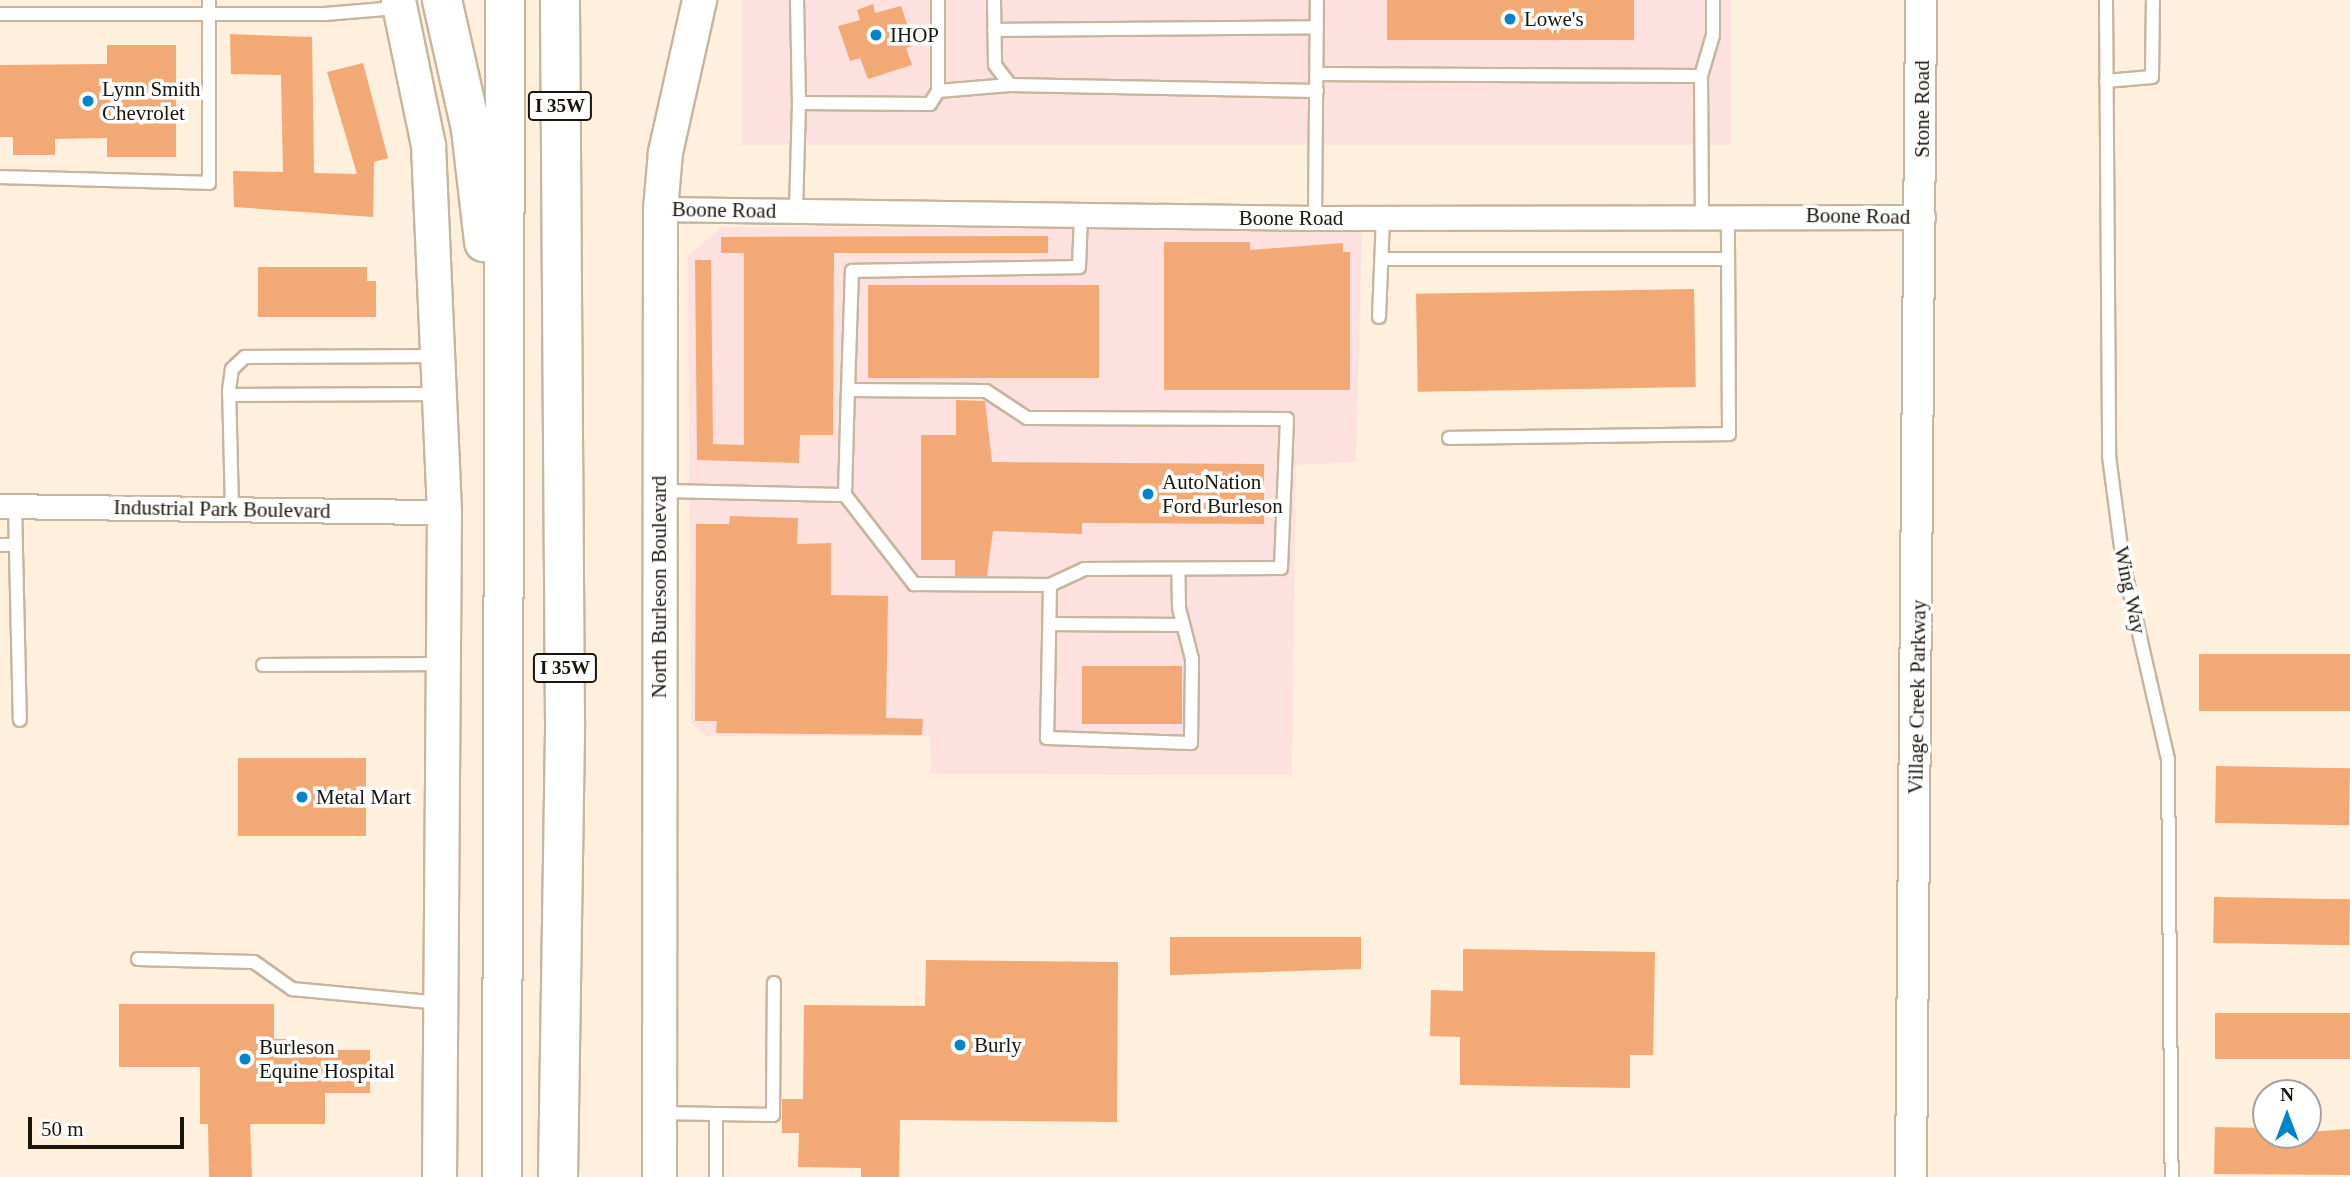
<!DOCTYPE html>
<html>
<head>
<meta charset="utf-8">
<style>
  body { margin:0 }
  #map { position:relative; width:2350px; height:1177px; overflow:hidden; background:#fef0dd; font-family:"Times New Roman",serif }
  div>[style] { position:absolute }
  [style*='--x'] { left:calc(var(--x)*1px); top:calc(var(--y)*1px); width:calc(var(--w)*1px); rotate:calc(var(--a)*1deg) }
  .commercial>* { inset:0; background:#fce1df; transform-origin:0 0 }
  .building>* { inset:0; background:#f3a975; transform-origin:0 0 }
  .roads { filter:drop-shadow(2px 0 #c6b69f) drop-shadow(-2px 0 #c6b69f) drop-shadow(0 2px #c6b69f) drop-shadow(0 -2px #c6b69f) }
  .service>* { height:12px; margin:-6px; padding:0 6px; transform-origin:6px; border-radius:6px; background:#fff }
  .minor>* { height:23px; margin:-11.5px; padding:0 11.5px; transform-origin:11.5px; border-radius:11.5px; background:#fff }
  .tertiary>* { height:30px; margin:-15px; padding:0 15px; transform-origin:15px; border-radius:15px; background:#fff }
  .secondary>* { height:33px; margin:-16.5px; padding:0 16.5px; transform-origin:16.5px; border-radius:16.5px; background:#fff }
  .motorway>* { height:38px; margin:-19px; padding:0 19px; transform-origin:19px; border-radius:19px; background:#fff }
  .dots>* { width:19px; height:19px; translate:-50% -50%; box-sizing:border-box; border:4px solid #fff; border-radius:50% }
  span { translate:-50% -50%; white-space:nowrap; text-align:center; line-height:1.15; -webkit-text-stroke:7px #fff; paint-order:stroke }
  .shield-label span { padding:2px 5px; background:#fff; border:2px solid; border-radius:5px; -webkit-text-stroke-width:0 }
  .shield-label { font-size:19px; color:#1b150d; font-weight:700 }
  .poi-label { font-size:21px; color:#1b150d }
  .left { translate:0 -50%; text-align:left }
  .street-label { font-size:21px; color:#1b150d }
  .north { position:absolute; left:2252px; top:1079px; width:70px; height:70px; box-sizing:border-box; background:#fff; border:2px solid #a4a19e; border-radius:50%; rotate:0deg; font-size:19px; font-weight:700; line-height:28px; text-align:center; color:#1b150d }
  .north::after { content:''; display:block; margin:auto; width:24px; height:32px; background:#0084cb; clip-path:polygon(50% 0,100% 100%,50% 72%,0 100%) }
  .scale { position:absolute; left:28px; top:1117px; width:156px; height:32px; box-sizing:border-box; border:4px solid #1b150d; border-top:0; padding-left:9px; font-size:21px; line-height:24px; white-space:nowrap; color:#1b150d; -webkit-text-stroke:5px #fff; paint-order:stroke }
</style>
</head>
<body>
<div id="map">
  <div class="commercial">
    <div style="left:742px;top:0;width:989px;height:145px"></div>
    <div style="clip-path:polygon(722px 227px,1362px 230px,1356px 462px,1296px 465px,1292px 775px,931px 774px,930px 736px,706px 736px,691px 723px,688px 256px)"></div>
  </div>
  <div class="building">
    <div style="left:1387px;top:0;width:247px;height:40px"></div>
    <div style="clip-path:polygon(873px 4px,875px 13px,901px 6px,914px 45px,906px 48px,912px 65px,868px 79px,860px 58px,850px 61px,838px 26px,860px 20px,857px 10px)"></div>
    <div style="clip-path:polygon(230px 34px,312px 37px,314px 173px,357px 174px,327px 72px,363px 63px,388px 158px,374px 162px,373px 217px,234px 207px,233px 171px,283px 172px,281px 75px,231px 74px)"></div>
    <div style="clip-path:polygon(107px 45px,176px 45px,176px 157px,107px 157px,107px 138px,55px 139px,55px 155px,13px 155px,13px 137px,0 137px,0 65px,107px 64px)"></div>
    <div style="clip-path:polygon(1048px 236px,1048px 253px,834px 253px,833px 435px,800px 435px,799px 463px,697px 460px,695px 260px,711px 260px,713px 444px,744px 445px,744px 253px,721px 253px,721px 237px)"></div>
    <div style="clip-path:polygon(1164px 242px,1250px 242px,1250px 250px,1343px 243px,1343px 252px,1350px 252px,1350px 390px,1164px 390px)"></div>
    <div style="clip-path:polygon(258px 267px,367px 267px,367px 281px,376px 281px,376px 317px,258px 317px)"></div>
    <div style="left:868px;top:285px;width:231px;height:93px"></div>
    <div style="left:1694px;top:289px;width:98px;height:278px;rotate:89deg"></div>
    <div style="clip-path:polygon(956px 400px,985px 401px,992px 462px,1264px 464px,1264px 524px,1082px 523px,1082px 534px,993px 531px,987px 576px,955px 576px,955px 560px,921px 560px,921px 435px,956px 435px)"></div>
    <div style="clip-path:polygon(730px 516px,798px 518px,797px 544px,831px 543px,831px 595px,888px 596px,886px 718px,923px 719px,922px 735px,716px 733px,717px 721px,695px 721px,696px 524px,729px 524px)"></div>
    <div style="left:2199px;top:654px;width:151px;height:57px"></div>
    <div style="left:1082px;top:666px;width:100px;height:58px"></div>
    <div style="left:238px;top:758px;width:128px;height:78px"></div>
    <div style="left:2216px;top:766px;width:134px;height:57px;rotate:1deg"></div>
    <div style="left:2214px;top:897px;width:136px;height:46px;rotate:1deg"></div>
    <div style="clip-path:polygon(1170px 937px,1361px 937px,1361px 969px,1170px 975px)"></div>
    <div style="clip-path:polygon(1463px 949px,1655px 952px,1653px 1055px,1630px 1055px,1630px 1088px,1460px 1085px,1460px 1037px,1430px 1036px,1431px 990px,1463px 991px)"></div>
    <div style="clip-path:polygon(926px 960px,1118px 962px,1117px 1122px,900px 1120px,899px 1177px,861px 1177px,861px 1168px,798px 1167px,799px 1133px,782px 1133px,782px 1099px,803px 1099px,804px 1005px,925px 1006px)"></div>
    <div style="clip-path:polygon(119px 1004px,274px 1004px,274px 1039px,286px 1039px,286px 1050px,370px 1050px,370px 1093px,325px 1093px,325px 1124px,250px 1124px,252px 1177px,209px 1177px,208px 1124px,200px 1124px,200px 1067px,119px 1067px)"></div>
    <div style="left:2215px;top:1013px;width:135px;height:46px"></div>
    <div style="clip-path:polygon(2215px 1127px,2266px 1128px,2266px 1135px,2350px 1129px,2350px 1175px,2214px 1174px)"></div>
  </div>
  <div class="roads">
    <div class="service">
      <div style="--x:797;--y:0;--w:103;--a:88.9"></div>
      <div style="--x:799;--y:103;--w:131;--a:0.4"></div>
      <div style="--x:930;--y:104;--w:15;--a:-58"></div>
      <div style="--x:938;--y:91;--w:91;--a:-90"></div>
      <div style="--x:994;--y:0;--w:65;--a:89.1"></div>
      <div style="--x:995;--y:65;--w:25;--a:53"></div>
      <div style="--x:1010;--y:85;--w:307;--a:1.1"></div>
      <div style="--x:2106;--y:0;--w:456;--a:89.6"></div>
      <div style="--x:2109;--y:456;--w:108;--a:82.5"></div>
      <div style="--x:2123;--y:563;--w:201;--a:77.1"></div>
      <div style="--x:2168;--y:759;--w:418;--a:89.5"></div>
      <div style="--x:0;--y:14;--w:325;--a:0"></div>
      <div style="--x:325;--y:14;--w:71;--a:-4.8"></div>
      <div style="--x:994;--y:30;--w:323;--a:-0.5"></div>
      <div style="--x:1317;--y:74;--w:384;--a:0.3"></div>
      <div style="--x:1701;--y:76;--w:139;--a:89.6"></div>
      <div style="--x:1701;--y:76;--w:43;--a:-73.7"></div>
      <div style="--x:1713;--y:35;--w:35;--a:-90"></div>
      <div style="--x:2106;--y:81;--w:46;--a:-5"></div>
      <div style="--x:2152;--y:77;--w:77;--a:-89.3"></div>
      <div style="--x:938;--y:91;--w:72;--a:-4.8"></div>
      <div style="--x:0;--y:177;--w:209;--a:1.6"></div>
      <div style="--x:209;--y:183;--w:183;--a:-90"></div>
      <div style="--x:796;--y:211;--w:108;--a:-88.4"></div>
      <div style="--x:1315;--y:218;--w:218;--a:-89.5"></div>
      <div style="--x:1383;--y:259;--w:345;--a:0"></div>
      <div style="--x:1379;--y:317;--w:99;--a:-87.7"></div>
      <div style="--x:229;--y:395;--w:207;--a:-0.3"></div>
      <div style="--x:1449;--y:438;--w:280;--a:-0.8"></div>
      <div style="--x:1729;--y:434;--w:219;--a:-90.3"></div>
      <div style="--x:663;--y:491;--w:182;--a:1.3"></div>
      <div style="--x:845;--y:495;--w:113;--a:52.2"></div>
      <div style="--x:914;--y:584;--w:136;--a:0.4"></div>
      <div style="--x:1050;--y:585;--w:38;--a:-25"></div>
      <div style="--x:1084;--y:569;--w:197;--a:-0.3"></div>
      <div style="--x:1281;--y:568;--w:149;--a:-87.7"></div>
      <div style="--x:1287;--y:419;--w:260;--a:-179.8"></div>
      <div style="--x:1027;--y:418;--w:49;--a:-146.6"></div>
      <div style="--x:986;--y:391;--w:138;--a:-179.6"></div>
      <div style="--x:848;--y:390;--w:119;--a:-88.1"></div>
      <div style="--x:852;--y:271;--w:227;--a:-1"></div>
      <div style="--x:1079;--y:267;--w:52;--a:-87.8"></div>
      <div style="--x:845;--y:495;--w:105;--a:-88.4"></div>
      <div style="--x:15;--y:506;--w:214;--a:88.7"></div>
      <div style="--x:232;--y:509;--w:119;--a:-91.4"></div>
      <div style="--x:229;--y:390;--w:21;--a:-82"></div>
      <div style="--x:232;--y:369;--w:18;--a:-43"></div>
      <div style="--x:245;--y:357;--w:190;--a:-0.3"></div>
      <div style="--x:0;--y:545;--w:16;--a:0"></div>
      <div style="--x:1050;--y:585;--w:153;--a:91.1"></div>
      <div style="--x:1047;--y:738;--w:144;--a:2"></div>
      <div style="--x:1191;--y:743;--w:84;--a:-89.3"></div>
      <div style="--x:1192;--y:659;--w:53;--a:-104.3"></div>
      <div style="--x:1179;--y:608;--w:39;--a:-91"></div>
      <div style="--x:1050;--y:624;--w:132;--a:0.4"></div>
      <div style="--x:263;--y:665;--w:180;--a:-0.3"></div>
      <div style="--x:138;--y:959;--w:116;--a:1.5"></div>
      <div style="--x:254;--y:962;--w:47;--a:35.4"></div>
      <div style="--x:292;--y:989;--w:149;--a:5.4"></div>
      <div style="--x:659;--y:1113;--w:57;--a:1"></div>
      <div style="--x:716;--y:1114;--w:63;--a:90"></div>
      <div style="--x:716;--y:1114;--w:57;--a:1"></div>
      <div style="--x:773;--y:1115;--w:132;--a:-89.6"></div>
    </div>
    <div class="minor">
      <div style="--x:660;--y:209;--w:655;--a:0.79"></div>
      <div style="--x:1315;--y:218;--w:608;--a:-0.09"></div>
      <div style="--x:0;--y:506;--w:444;--a:0.8"></div>
    </div>
    <div class="tertiary">
      <div style="--x:1911;--y:1177;--w:1177;--a:-89.51"></div>
    </div>
    <div class="secondary">
      <div style="--x:398;--y:0;--w:148;--a:78.3"></div>
      <div style="--x:428;--y:145;--w:367;--a:87.5"></div>
      <div style="--x:444;--y:512;--w:665;--a:90.43"></div>
      <div style="--x:659;--y:1177;--w:968;--a:-89.94"></div>
      <div style="--x:660;--y:209;--w:57;--a:-85"></div>
      <div style="--x:665;--y:152;--w:156;--a:-77.4"></div>
    </div>
    <div class="motorway">
      <div style="--x:442;--y:0;--w:132;--a:77.3"></div>
      <div style="--x:471;--y:129;--w:114;--a:83.4"></div>
      <div style="--x:502;--y:1177;--w:1177;--a:-89.85"></div>
      <div style="--x:558;--y:1177;--w:455;--a:-89.1"></div>
      <div style="--x:565;--y:722;--w:722;--a:-90.4"></div>
    </div>
  </div>
  <div class="dots">
    <div style="left:1510px;top:19px;background:#0084cb"></div>
    <div style="left:876px;top:35px;background:#0084cb"></div>
    <div style="left:88px;top:101px;background:#0084cb"></div>
    <div style="left:1148px;top:494px;background:#0084cb"></div>
    <div style="left:302px;top:797px;background:#0084cb"></div>
    <div style="left:960px;top:1045px;background:#0084cb"></div>
    <div style="left:245px;top:1059px;background:#0084cb"></div>
  </div>
  <div class="shield-label">
    <span style="left:560px;top:106px">I 35W</span>
    <span style="left:565px;top:668px">I 35W</span>
  </div>
  <div class="poi-label">
    <span class="left" style="left:1524px;top:19px">Lowe's</span>
    <span class="left" style="left:890px;top:35px">IHOP</span>
    <span class="left" style="left:102px;top:101px">Lynn Smith<br>Chevrolet</span>
    <span class="left" style="left:1162px;top:494px">AutoNation<br>Ford Burleson</span>
    <span class="left" style="left:316px;top:797px">Metal Mart</span>
    <span class="left" style="left:974px;top:1045px">Burly</span>
    <span class="left" style="left:259px;top:1059px">Burleson<br>Equine Hospital</span>
  </div>
  <div class="street-label">
    <span style="left:1922px;top:109px;rotate:-90deg">Stone Road</span>
    <span style="left:724px;top:210px;rotate:1deg">Boone Road</span>
    <span style="left:1858px;top:216px;rotate:1deg">Boone Road</span>
    <span style="left:1291px;top:218px">Boone Road</span>
    <span style="left:222px;top:509px;rotate:1deg">Industrial Park Boulevard</span>
    <span style="left:659px;top:587px;rotate:-90deg">North Burleson Boulevard</span>
    <span style="left:2130px;top:590px;rotate:78deg">Wing Way</span>
    <span style="left:1917px;top:697px;rotate:-89deg">Village Creek Parkway</span>
  </div>
  <div class="north">N</div>
  <div class="scale">50 m</div>
</div>
</body>
</html>
